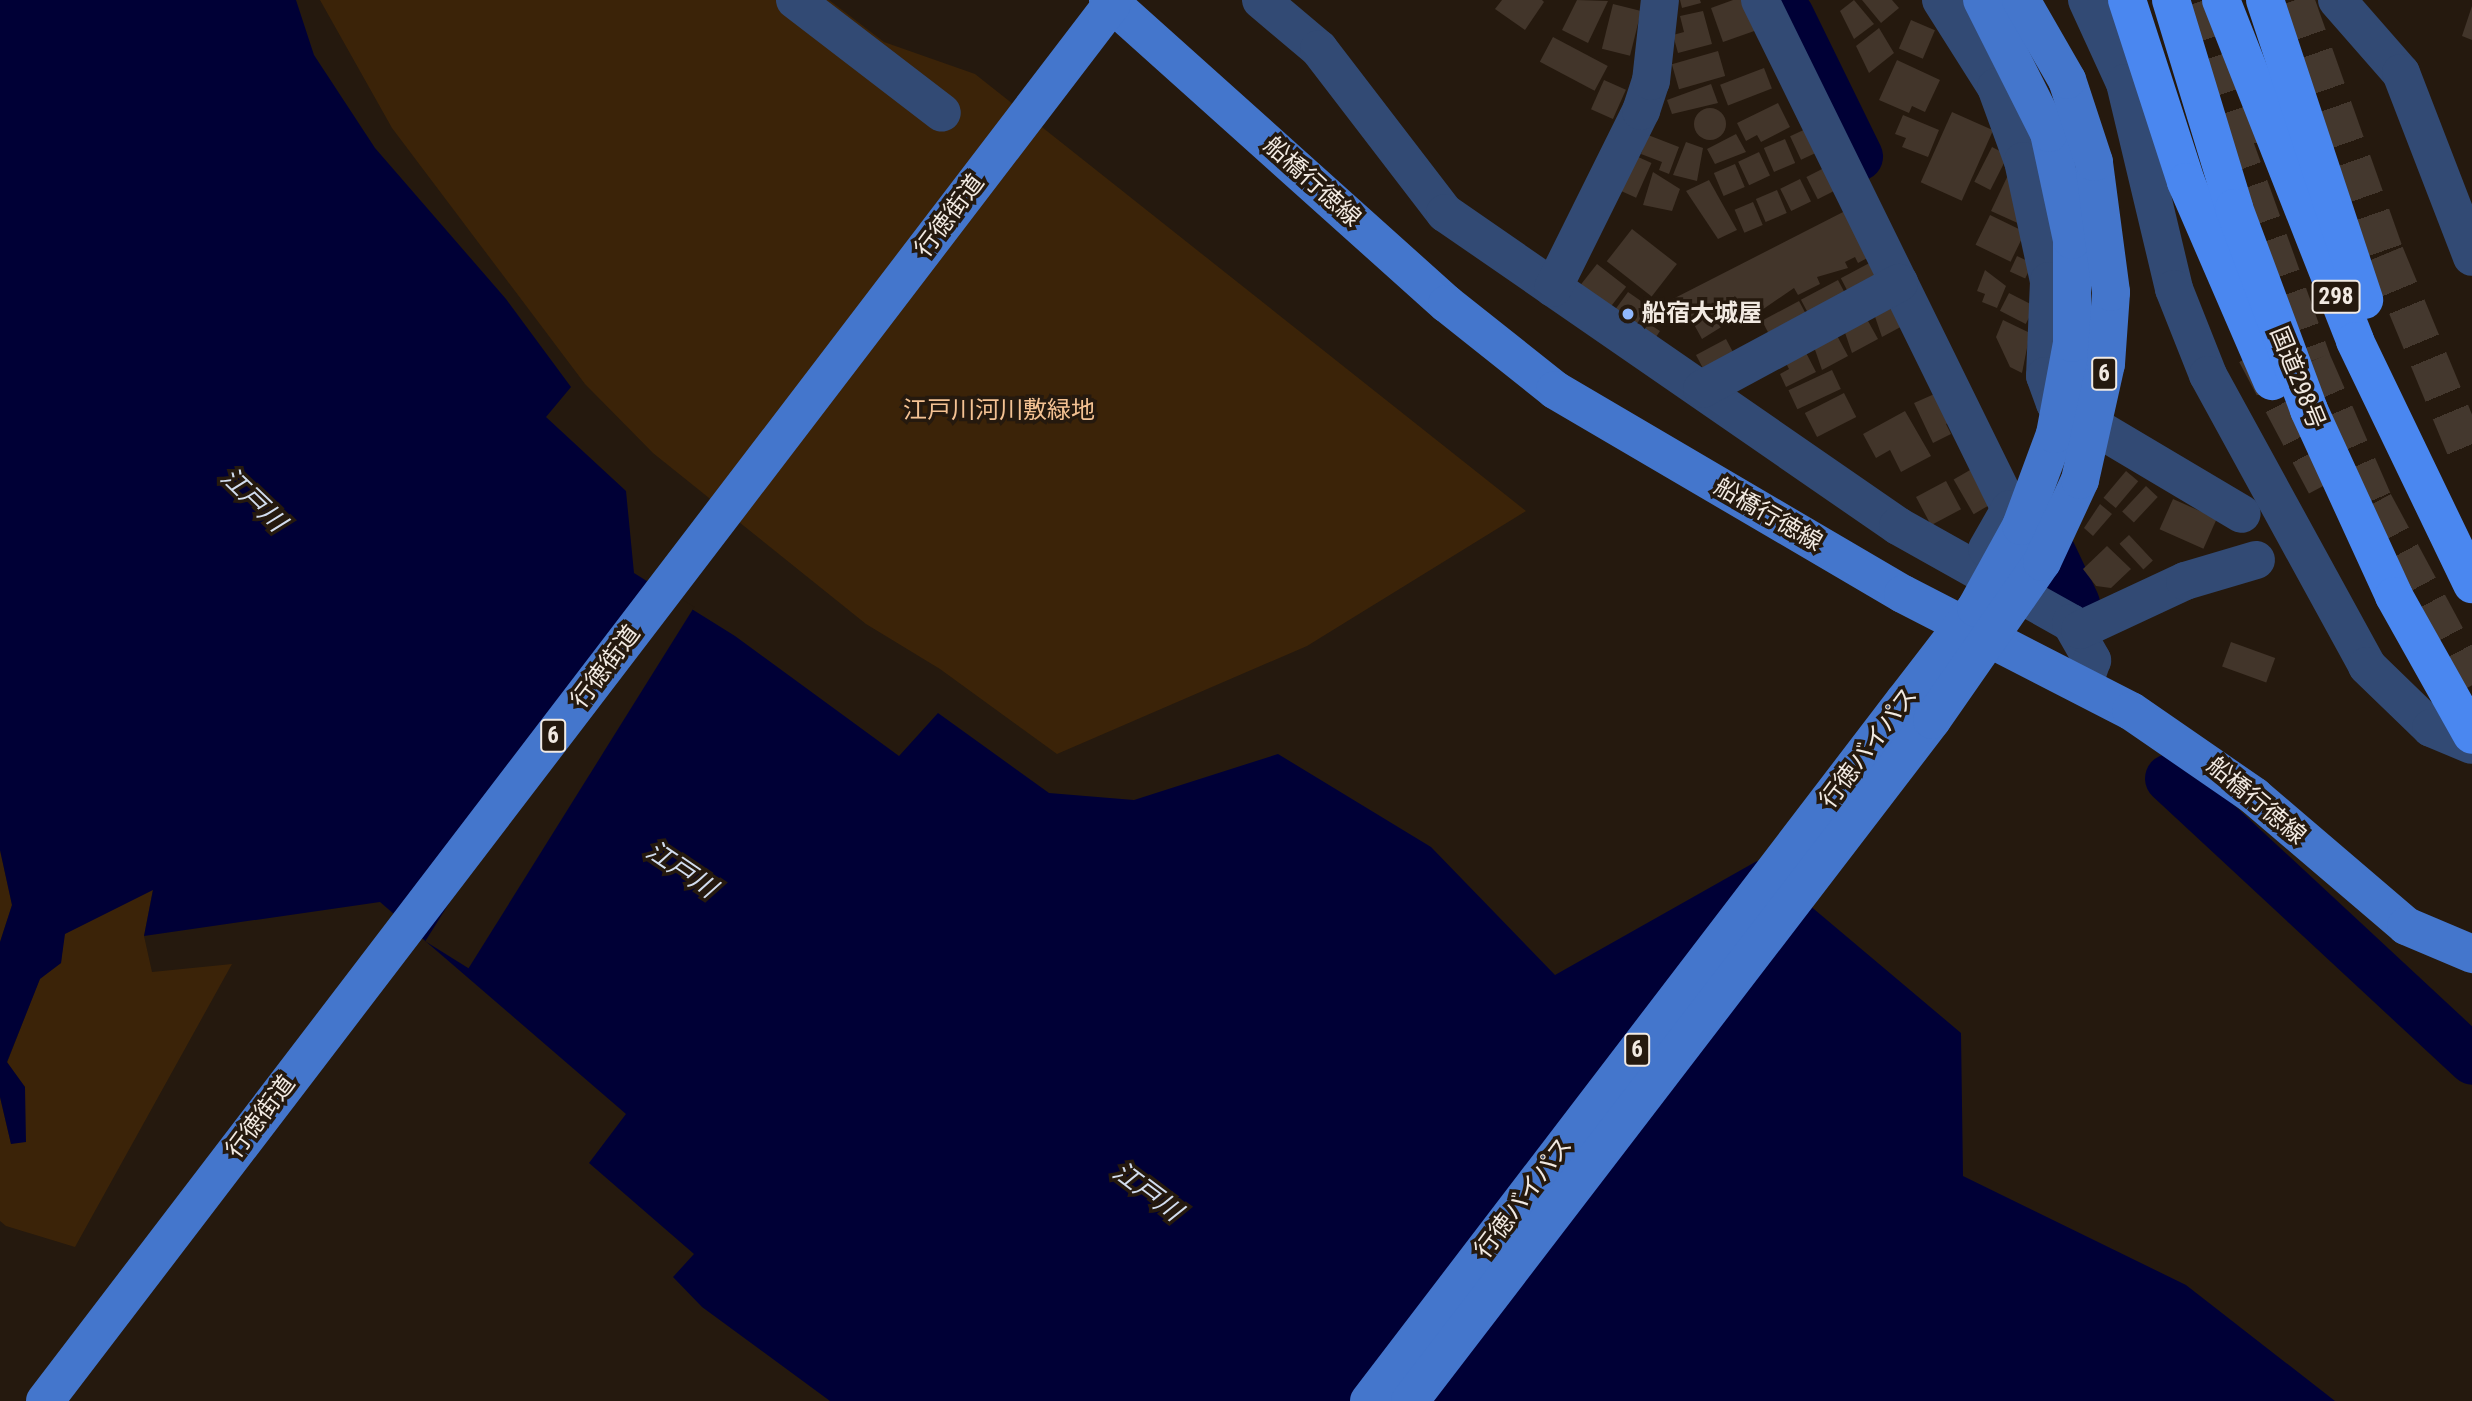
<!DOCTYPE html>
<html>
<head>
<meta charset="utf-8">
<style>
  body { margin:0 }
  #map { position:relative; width:2472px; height:1401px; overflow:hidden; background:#25190e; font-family:"Roboto Condensed","Noto Sans JP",sans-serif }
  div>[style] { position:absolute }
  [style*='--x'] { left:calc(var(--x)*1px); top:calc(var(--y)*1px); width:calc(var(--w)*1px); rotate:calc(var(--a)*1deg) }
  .green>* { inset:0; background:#3b2308 }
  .water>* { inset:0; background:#000036 }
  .pier>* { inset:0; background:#25190e; transform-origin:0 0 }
  .river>* { height:49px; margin:-24.5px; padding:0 24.5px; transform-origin:24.5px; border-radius:24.5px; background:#000036 }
  .building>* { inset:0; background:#42352a; transform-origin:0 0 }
  .round { border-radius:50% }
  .highway-tunnel>* { height:38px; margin-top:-19px; transform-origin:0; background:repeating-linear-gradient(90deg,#44382e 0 38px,transparent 0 57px) }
  .minor>* { height:38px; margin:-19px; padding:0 19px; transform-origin:19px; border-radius:19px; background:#324a74 }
  .major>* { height:38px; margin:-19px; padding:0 19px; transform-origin:19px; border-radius:19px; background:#4476cc }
  .highway>* { height:38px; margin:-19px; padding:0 19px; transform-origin:19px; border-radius:19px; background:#4a87f0 }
  .major-bridge>* { height:38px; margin:-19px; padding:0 19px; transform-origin:19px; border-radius:19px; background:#4476cc }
  .dots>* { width:19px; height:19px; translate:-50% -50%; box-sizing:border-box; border:4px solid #25190e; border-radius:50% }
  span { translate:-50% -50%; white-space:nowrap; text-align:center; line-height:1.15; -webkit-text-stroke:7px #25190e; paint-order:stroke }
  .shield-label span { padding:2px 5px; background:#25190e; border:2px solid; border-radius:5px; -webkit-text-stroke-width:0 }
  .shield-label { font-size:23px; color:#f2eae2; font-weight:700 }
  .street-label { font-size:24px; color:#f2eae2 }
  .poi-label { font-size:24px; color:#f2eae2; font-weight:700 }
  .left { translate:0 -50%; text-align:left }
  .park-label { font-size:24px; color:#f4c293 }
  .water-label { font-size:26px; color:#d1dcee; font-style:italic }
</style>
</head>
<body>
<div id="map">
  <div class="green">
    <div style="clip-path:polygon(320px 0,829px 0,884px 42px,975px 74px,1526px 511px,1307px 646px,1057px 754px,940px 669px,866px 624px,653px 453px,585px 384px,392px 128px)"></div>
    <div style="clip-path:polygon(0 850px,12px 905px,0 942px)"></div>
    <div style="clip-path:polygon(153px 889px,144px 936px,152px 972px,232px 964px,75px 1247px,6px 1226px,0 1221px,0 1097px,11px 1144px,25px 1087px,7px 1063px,40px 978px,61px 963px,64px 934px)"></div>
  </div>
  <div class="water">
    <div style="clip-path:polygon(0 0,296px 0,314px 55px,375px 148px,506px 299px,571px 387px,546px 417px,626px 491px,634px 573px,735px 636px,899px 756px,938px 713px,1049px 793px,1134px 800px,1278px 754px,1431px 847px,1555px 975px,1757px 861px,1961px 1033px,1963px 1176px,2186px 1285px,2335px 1401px,830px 1401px,702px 1307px,673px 1277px,694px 1254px,589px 1163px,626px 1114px,380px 902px,144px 936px,153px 890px,65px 934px,61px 963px,40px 979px,7px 1062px,25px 1087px,26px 1142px,11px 1144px,0 1097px,0 942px,12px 905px,0 850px)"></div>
  </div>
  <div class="pier">
    <div style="left:651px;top:580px;width:51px;height:426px;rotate:32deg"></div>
  </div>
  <div class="river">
    <div style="--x:1789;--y:15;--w:157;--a:63.9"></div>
    <div style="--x:2031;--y:510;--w:103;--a:64.7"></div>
    <div style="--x:2169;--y:778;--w:414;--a:42.9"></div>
  </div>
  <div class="building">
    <div style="clip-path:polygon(1502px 0,1542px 0,1544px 2px,1525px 30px,1495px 9px)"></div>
    <div style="clip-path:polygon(1577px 0,1608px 1px,1588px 43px,1562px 30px)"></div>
    <div style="clip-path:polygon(1680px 0,1700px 0,1701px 3px,1682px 8px)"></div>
    <div style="clip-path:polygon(1733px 0,1750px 0,1760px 29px,1723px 42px,1711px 8px)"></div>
    <div style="clip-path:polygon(1854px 0,1874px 24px,1854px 39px,1840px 11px)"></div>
    <div style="clip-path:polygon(1862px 0,1892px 0,1899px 8px,1881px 23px)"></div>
    <div style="left:1613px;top:4px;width:29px;height:46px;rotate:14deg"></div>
    <div style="clip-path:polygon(2472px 6px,2472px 40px,2462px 36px)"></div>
    <div style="clip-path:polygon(1703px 11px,1712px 44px,1678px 53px,1673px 35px,1684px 32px,1680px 16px)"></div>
    <div style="left:1911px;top:20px;width:26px;height:31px;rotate:23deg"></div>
    <div style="clip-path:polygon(1879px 28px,1894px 53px,1869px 73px,1856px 46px)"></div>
    <div style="left:1553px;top:37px;width:62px;height:28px;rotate:28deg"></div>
    <div style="left:1718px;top:51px;width:26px;height:48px;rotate:74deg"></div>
    <div style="clip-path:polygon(1897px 60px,1940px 80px,1925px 112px,1912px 106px,1909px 113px,1879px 100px)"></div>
    <div style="left:1764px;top:68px;width:22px;height:47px;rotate:69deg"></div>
    <div style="left:1604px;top:80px;width:24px;height:32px;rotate:24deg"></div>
    <div style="clip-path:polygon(1711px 84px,1718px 103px,1672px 114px,1667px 100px)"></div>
    <div style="clip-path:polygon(1778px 103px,1790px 127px,1761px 142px,1757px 135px,1746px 141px,1737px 123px)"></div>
    <div class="round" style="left:1694px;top:108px;width:32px;height:32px"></div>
    <div style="left:1952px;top:112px;width:45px;height:77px;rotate:24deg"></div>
    <div style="clip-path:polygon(1903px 115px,1939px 130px,1928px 157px,1902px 147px,1906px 138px,1895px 134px)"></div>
    <div style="left:1810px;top:127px;width:26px;height:22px;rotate:65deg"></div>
    <div style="clip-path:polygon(1736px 134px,1746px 152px,1715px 164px,1707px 149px)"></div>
    <div style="clip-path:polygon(1648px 135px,1679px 147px,1669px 174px,1659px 170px,1662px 162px,1641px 154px)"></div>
    <div style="left:1785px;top:139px;width:26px;height:23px;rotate:67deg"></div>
    <div style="clip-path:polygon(1686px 142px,1703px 148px,1697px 181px,1673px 175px)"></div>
    <div style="left:1992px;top:147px;width:18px;height:39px;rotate:27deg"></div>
    <div style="left:1759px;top:152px;width:26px;height:23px;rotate:65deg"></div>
    <div style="left:1636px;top:156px;width:17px;height:38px;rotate:24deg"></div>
    <div style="left:1735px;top:164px;width:25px;height:23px;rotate:67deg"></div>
    <div style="left:1826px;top:167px;width:25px;height:22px;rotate:63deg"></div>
    <div style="clip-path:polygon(1653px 172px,1680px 189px,1672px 211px,1643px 205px)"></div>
    <div style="clip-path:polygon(2009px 173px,2022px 225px,1991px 211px)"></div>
    <div style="left:1800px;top:179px;width:25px;height:22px;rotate:64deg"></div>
    <div style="clip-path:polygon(1709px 180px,1737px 230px,1718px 239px,1686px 191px)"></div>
    <div style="left:1777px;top:190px;width:25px;height:23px;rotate:67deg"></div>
    <div style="left:1753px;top:202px;width:25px;height:20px;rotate:67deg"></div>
    <div style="clip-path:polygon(1847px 210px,1871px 256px,1858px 263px,1855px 257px,1845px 262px,1848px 268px,1817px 277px,1820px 284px,1798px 295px,1794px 288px,1759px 312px,1755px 306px,1702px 339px,1691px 319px,1676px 326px,1665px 303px)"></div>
    <div style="left:1990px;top:215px;width:39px;height:33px;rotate:26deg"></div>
    <div style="left:1632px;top:229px;width:57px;height:41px;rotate:38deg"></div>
    <div style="left:2017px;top:256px;width:17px;height:17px;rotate:25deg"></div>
    <div style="left:1877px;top:259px;width:24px;height:41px;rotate:62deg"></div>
    <div style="left:1597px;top:264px;width:37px;height:29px;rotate:38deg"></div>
    <div style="clip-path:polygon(1985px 270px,2006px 286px,1997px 308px,1982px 302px,1985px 294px,1977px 291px)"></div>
    <div style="left:1838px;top:280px;width:24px;height:42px;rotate:62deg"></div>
    <div style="clip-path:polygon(1628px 292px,1651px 308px,1643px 320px,1660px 331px,1650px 346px,1609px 318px)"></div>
    <div style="left:2009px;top:293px;width:29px;height:20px;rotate:27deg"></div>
    <div style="clip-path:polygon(1894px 296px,1908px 323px,1882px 337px,1872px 308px)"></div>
    <div style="left:1799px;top:301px;width:21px;height:42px;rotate:62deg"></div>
    <div style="clip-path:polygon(1863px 312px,1878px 339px,1852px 353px,1842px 324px)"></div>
    <div style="clip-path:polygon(2003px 320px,2030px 333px,2022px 373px,2010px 367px,1996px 337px)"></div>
    <div style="clip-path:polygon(1834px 330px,1848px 356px,1822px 370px,1812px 341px)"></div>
    <div style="left:1726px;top:339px;width:24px;height:34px;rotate:62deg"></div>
    <div style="clip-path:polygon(1802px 345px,1816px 372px,1786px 387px,1780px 374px,1789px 369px,1782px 355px)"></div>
    <div style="left:1832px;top:370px;width:21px;height:48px;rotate:65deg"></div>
    <div style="clip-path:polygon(1939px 392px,1952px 421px,1946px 424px,1951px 434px,1933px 443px,1914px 403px)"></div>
    <div style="left:1844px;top:393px;width:27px;height:44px;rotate:63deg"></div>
    <div style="clip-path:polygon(1905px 411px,1931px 456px,1901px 472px,1890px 450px,1876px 458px,1863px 434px)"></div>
    <div style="left:1977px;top:466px;width:40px;height:27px;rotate:60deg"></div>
    <div style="left:2126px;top:471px;width:16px;height:35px;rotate:40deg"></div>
    <div style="left:1946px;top:481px;width:32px;height:34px;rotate:62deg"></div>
    <div style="left:2146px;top:486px;width:16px;height:35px;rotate:43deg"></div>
    <div style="left:2173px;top:499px;width:48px;height:33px;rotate:24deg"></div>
    <div style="clip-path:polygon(2100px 504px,2112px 514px,2093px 536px,2084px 528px)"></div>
    <div style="left:2129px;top:535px;width:35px;height:13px;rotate:47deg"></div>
    <div style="clip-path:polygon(2107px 546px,2131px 569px,2111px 588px,2096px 586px,2083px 569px)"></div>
    <div style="left:2231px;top:642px;width:47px;height:26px;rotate:20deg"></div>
  </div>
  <div class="highway-tunnel">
    <div style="--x:2204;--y:0;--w:166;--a:71"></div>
    <div style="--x:2295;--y:0;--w:269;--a:70.5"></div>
    <div style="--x:2385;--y:254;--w:227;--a:67.5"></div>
    <div style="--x:2230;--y:133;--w:242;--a:70.2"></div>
    <div style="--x:2312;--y:361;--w:155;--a:66.4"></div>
    <div style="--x:2374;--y:503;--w:207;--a:61.7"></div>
    <div style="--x:2256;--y:353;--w:149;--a:62.1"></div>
  </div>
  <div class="minor">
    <div style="--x:795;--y:0;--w:185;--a:37.5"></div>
    <div style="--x:1261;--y:0;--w:76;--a:40.2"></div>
    <div style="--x:1319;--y:49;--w:207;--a:52.5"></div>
    <div style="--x:1445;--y:213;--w:551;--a:34.64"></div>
    <div style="--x:1898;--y:526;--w:198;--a:29.3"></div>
    <div style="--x:2071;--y:623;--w:43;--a:60.4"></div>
    <div style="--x:2092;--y:660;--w:24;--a:109"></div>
    <div style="--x:1760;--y:0;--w:567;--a:63.84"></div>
    <div style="--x:2010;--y:509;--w:46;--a:119.9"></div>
    <div style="--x:1941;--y:0;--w:103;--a:57.7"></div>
    <div style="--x:1996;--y:87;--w:79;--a:70"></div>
    <div style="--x:2023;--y:161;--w:123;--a:77.8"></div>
    <div style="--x:2049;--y:281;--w:95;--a:92.4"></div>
    <div style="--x:2045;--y:376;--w:29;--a:70"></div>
    <div style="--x:2055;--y:403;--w:217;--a:30.7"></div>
    <div style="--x:2087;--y:0;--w:91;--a:65.4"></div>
    <div style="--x:2125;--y:83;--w:212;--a:76.6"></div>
    <div style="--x:2174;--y:289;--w:92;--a:68.4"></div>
    <div style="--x:2208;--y:375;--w:332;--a:61.3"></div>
    <div style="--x:2367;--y:666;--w:89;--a:44.1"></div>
    <div style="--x:2431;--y:728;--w:44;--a:22.5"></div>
    <div style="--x:2337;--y:0;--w:97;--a:48.8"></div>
    <div style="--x:2401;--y:73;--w:197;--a:68.9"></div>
    <div style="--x:1553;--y:288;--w:198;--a:-63.6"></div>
    <div style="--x:1641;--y:111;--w:32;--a:-72"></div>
    <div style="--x:1651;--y:81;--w:81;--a:-83.7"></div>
    <div style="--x:1702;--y:389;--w:224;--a:-28.3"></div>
    <div style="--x:2080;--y:630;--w:116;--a:-25"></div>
    <div style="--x:2185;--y:581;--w:74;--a:-16.5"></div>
  </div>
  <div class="major">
    <div style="--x:1108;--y:0;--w:455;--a:41.9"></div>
    <div style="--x:1447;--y:304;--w:138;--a:38.5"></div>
    <div style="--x:1555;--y:390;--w:403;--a:30.4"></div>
    <div style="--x:1903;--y:594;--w:256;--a:27.2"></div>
    <div style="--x:2131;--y:711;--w:150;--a:34.6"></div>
    <div style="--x:2254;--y:796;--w:200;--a:40.5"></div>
    <div style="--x:2406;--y:926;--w:72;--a:23"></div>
    <div style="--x:45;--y:1401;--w:1758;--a:-52.63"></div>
    <div style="--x:1369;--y:1401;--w:882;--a:-52.6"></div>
    <div style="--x:1410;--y:1401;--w:858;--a:-52.53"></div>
  </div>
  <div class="highway">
    <div style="--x:2127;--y:0;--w:191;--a:72"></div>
    <div style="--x:2186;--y:182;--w:217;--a:66.6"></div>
    <div style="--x:2171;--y:0;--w:217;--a:73.1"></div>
    <div style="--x:2234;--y:208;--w:215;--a:69.6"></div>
    <div style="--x:2309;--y:410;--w:205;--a:65.4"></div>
    <div style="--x:2394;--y:596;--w:159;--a:60.7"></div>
    <div style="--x:2221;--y:0;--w:366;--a:68.5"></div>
    <div style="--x:2355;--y:341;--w:270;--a:64.3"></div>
    <div style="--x:2265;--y:0;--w:316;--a:71.7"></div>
  </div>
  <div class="major-bridge">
    <div style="--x:1905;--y:700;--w:116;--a:-52.3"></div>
    <div style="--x:1976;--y:608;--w:94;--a:-61.2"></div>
    <div style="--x:2021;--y:526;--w:98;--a:-69.7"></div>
    <div style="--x:2055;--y:434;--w:93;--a:-79.4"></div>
    <div style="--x:2072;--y:343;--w:103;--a:-90"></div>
    <div style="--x:2072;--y:240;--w:109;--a:-102.1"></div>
    <div style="--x:2049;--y:133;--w:149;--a:-116.7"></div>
    <div style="--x:1932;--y:720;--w:193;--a:-55.2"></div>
    <div style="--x:2042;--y:562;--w:90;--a:-65.1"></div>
    <div style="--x:2080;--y:480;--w:119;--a:-77.4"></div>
    <div style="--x:2106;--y:364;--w:72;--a:-86"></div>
    <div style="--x:2111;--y:292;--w:131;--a:-97.5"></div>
    <div style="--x:2094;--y:162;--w:86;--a:-108.2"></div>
    <div style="--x:2067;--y:80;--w:92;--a:-119.9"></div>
  </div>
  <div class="dots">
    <div style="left:1628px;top:314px;background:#90b8fd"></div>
  </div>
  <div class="shield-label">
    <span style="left:2336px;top:297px">298</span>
    <span style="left:2104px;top:374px">6</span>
    <span style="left:553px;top:736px">6</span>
    <span style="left:1637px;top:1050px">6</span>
  </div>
  <div class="street-label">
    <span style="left:1312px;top:182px;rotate:42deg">船橋行徳線</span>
    <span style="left:950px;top:216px;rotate:-53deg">行徳街道</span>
    <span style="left:2297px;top:378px;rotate:68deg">国道298号</span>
    <span style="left:1768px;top:515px;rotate:30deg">船橋行徳線</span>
    <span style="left:606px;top:667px;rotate:-53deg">行徳街道</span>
    <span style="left:1869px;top:748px;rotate:-53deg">行徳バイパス</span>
    <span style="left:2256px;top:801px;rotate:40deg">船橋行徳線</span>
    <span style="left:261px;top:1117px;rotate:-53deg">行徳街道</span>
    <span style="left:1524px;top:1198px;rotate:-53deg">行徳バイパス</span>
  </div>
  <div class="poi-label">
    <span class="left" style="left:1642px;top:314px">船宿大城屋</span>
  </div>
  <div class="park-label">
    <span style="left:999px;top:411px">江戸川河川敷緑地</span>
  </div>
  <div class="water-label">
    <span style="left:253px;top:500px;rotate:44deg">江戸川</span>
    <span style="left:681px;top:870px;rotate:34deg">江戸川</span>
    <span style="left:1147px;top:1192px;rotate:37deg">江戸川</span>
  </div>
</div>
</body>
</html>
